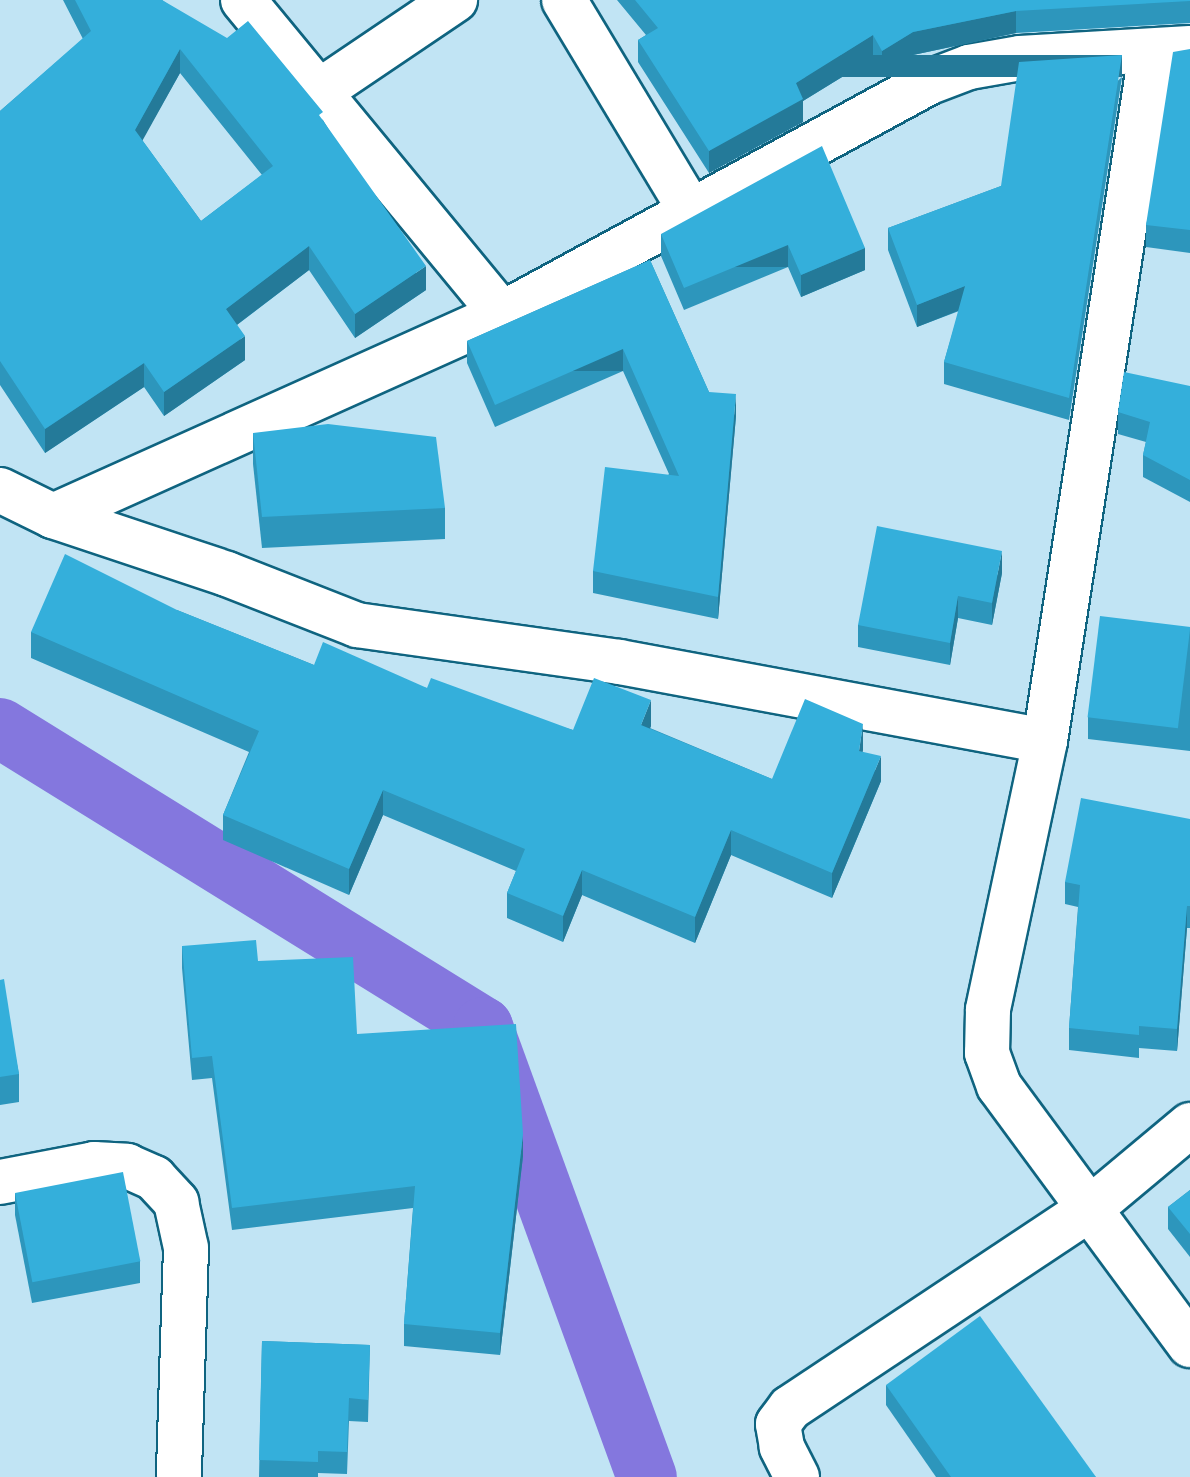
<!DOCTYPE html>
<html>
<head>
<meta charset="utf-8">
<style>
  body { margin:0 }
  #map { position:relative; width:1190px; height:1477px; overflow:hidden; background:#c1e4f4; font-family:Quicksand,sans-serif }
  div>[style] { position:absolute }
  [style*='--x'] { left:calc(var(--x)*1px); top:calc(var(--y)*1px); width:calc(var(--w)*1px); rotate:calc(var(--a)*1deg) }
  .canal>* { height:60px; margin:-30px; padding:0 30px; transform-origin:30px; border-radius:30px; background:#8477de }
  .roads { filter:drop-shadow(2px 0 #0f6480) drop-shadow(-2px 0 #0f6480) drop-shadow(0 2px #0f6480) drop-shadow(0 -2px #0f6480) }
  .street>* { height:44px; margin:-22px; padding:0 22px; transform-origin:22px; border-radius:22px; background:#fff }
  .wall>* { inset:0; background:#2d96bc }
  .shaded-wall>* { inset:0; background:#247a99; transform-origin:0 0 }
  .building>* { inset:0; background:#34afdb; transform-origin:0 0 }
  span { translate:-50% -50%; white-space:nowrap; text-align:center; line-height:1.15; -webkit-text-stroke:6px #c1e4f4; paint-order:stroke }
</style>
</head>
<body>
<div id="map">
  <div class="canal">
    <div style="--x:0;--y:728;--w:568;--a:31.76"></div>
    <div style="--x:483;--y:1027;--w:479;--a:70"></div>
  </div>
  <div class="roads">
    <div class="street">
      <div style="--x:243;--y:0;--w:407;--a:50.5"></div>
      <div style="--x:564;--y:0;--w:249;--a:59"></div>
      <div style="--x:1151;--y:53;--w:696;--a:98.76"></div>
      <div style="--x:1045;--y:741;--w:275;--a:102"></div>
      <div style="--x:988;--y:1010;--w:43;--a:91.3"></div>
      <div style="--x:987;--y:1053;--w:35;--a:70"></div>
      <div style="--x:999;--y:1086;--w:322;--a:53.6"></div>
      <div style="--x:320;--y:91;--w:163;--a:-34"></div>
      <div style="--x:0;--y:490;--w:59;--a:26.1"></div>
      <div style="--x:53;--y:516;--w:183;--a:18.4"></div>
      <div style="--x:227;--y:574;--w:140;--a:21.4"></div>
      <div style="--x:357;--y:625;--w:265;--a:8"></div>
      <div style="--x:619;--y:662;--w:433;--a:10.5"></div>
      <div style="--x:53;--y:516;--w:492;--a:-24.2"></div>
      <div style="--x:502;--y:314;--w:484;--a:-28.5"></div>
      <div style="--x:927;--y:83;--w:45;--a:-20.9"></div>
      <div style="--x:969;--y:67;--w:52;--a:-10"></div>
      <div style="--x:1020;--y:58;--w:170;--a:-3.4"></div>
      <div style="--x:0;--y:1182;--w:96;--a:-10.8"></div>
      <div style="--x:94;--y:1164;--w:33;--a:3"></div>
      <div style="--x:127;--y:1166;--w:30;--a:24"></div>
      <div style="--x:154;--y:1178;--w:33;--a:47"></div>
      <div style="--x:176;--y:1202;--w:47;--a:77.7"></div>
      <div style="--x:186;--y:1248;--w:229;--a:91.8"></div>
      <div style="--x:797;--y:1477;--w:34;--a:-117"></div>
      <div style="--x:782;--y:1447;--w:23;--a:-100"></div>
      <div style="--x:778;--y:1424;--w:20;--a:-53"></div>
      <div style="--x:790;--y:1408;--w:363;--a:-33.6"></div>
      <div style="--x:1092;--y:1207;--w:128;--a:-39.9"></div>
    </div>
  </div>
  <div class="wall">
    <div style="clip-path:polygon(evenodd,63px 0,162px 0,323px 120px,426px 290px,355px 338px,309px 270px,237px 325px,245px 360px,164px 416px,144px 387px,45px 453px,0 385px,0 111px,83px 39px,63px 0,180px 73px,262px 175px,201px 221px,142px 140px,180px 73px)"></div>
    <div style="clip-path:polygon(617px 0,1190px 0,1190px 23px,1016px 33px,913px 55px,882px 73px,873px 58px,803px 101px,803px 122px,709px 173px,638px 62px,638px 40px,646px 35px)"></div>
    <div style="clip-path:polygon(1190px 49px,1190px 253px,1146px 247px,1146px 225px)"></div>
    <div style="clip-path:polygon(1122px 77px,1069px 420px,944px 384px,944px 362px,959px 311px,917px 327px,888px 250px,888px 228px,1001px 186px)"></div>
    <div style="clip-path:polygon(661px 234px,865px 248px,865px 270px,801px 297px,788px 267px,684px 310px,661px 256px)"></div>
    <div style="clip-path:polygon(650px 260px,709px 392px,736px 416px,718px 619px,593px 593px,593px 571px,669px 474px,623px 371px,495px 427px,467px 363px,467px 341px)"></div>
    <div style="clip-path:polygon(1190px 386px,1190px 502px,1143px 477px,1143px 455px,1146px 442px,1118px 434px,1118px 412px)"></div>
    <div style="clip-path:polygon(253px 433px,445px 508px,445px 539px,262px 548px,253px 464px)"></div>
    <div style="clip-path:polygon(1002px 573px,992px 625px,958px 618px,950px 665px,858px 647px,858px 625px)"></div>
    <div style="clip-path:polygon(177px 610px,314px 665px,427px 688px,573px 730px,651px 726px,650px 728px,772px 779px,863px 752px,881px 781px,832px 898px,731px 855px,695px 943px,582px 895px,563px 942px,507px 918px,507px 893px,516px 871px,383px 815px,349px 895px,223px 840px,223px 815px,249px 752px,31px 658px,31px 632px)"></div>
    <div style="clip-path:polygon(1190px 627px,1190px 751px,1088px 739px,1088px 717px)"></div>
    <div style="clip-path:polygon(1190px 819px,1190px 928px,1187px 928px,1177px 1051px,1139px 1048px,1139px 1058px,1069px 1050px,1069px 1028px,1078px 907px,1065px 904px,1065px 882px)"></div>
    <div style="clip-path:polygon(182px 946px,258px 961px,523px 1156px,500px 1355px,404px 1346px,404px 1324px,413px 1208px,232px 1230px,212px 1078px,192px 1080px,182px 968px)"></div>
    <div style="clip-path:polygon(0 980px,19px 1074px,19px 1102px,0 1105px)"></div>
    <div style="clip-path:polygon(1190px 1190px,1190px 1257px,1168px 1229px,1168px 1207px)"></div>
    <div style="clip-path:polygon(15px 1193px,140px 1261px,140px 1283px,32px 1303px,15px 1215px)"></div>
    <div style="clip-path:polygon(262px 1341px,370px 1345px,368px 1422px,349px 1421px,347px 1474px,318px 1473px,318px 1477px,259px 1477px)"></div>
    <div style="clip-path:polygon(886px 1385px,1096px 1477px,936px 1477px,886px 1405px)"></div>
  </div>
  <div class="shaded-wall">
    <div style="clip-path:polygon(1016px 11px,1016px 33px,913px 55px,882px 73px,882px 51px,913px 32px)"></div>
    <div style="clip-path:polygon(873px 35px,873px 58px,803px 101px,803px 122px,709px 173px,709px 151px,796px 83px)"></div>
    <div style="clip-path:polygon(180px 49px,180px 73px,135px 154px,135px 130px)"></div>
    <div style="left:1122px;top:55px;width:22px;height:347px;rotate:90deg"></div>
    <div style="left:788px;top:245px;width:22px;height:113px;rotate:90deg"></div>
    <div style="clip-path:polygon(309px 246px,309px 270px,226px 333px,226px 309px)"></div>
    <div style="clip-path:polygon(865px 248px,865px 270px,801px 297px,801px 275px)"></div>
    <div style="clip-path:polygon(426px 266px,426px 290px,355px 338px,355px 314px)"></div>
    <div style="clip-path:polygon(965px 286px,965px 308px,917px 327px,917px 305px)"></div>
    <div style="clip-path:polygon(245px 336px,245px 360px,164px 416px,164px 392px)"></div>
    <div style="left:623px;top:349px;width:22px;height:140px;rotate:90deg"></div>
    <div style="clip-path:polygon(144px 363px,144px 387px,45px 453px,45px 429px)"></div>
    <div style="clip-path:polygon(736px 394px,736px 416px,718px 619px,718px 597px)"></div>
    <div style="clip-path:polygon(1002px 551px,1002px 573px,992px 625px,992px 603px)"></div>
    <div style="clip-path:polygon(958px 596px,958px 618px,950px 665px,950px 643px)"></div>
    <div style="clip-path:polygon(651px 700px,651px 726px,641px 750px,641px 725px)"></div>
    <div style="clip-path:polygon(863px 724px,863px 750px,859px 777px,859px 751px)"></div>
    <div style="clip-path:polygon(881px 756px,881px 781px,832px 898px,832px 873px)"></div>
    <div style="clip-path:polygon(383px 790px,383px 815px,349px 895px,349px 869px)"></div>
    <div style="clip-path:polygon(731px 830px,731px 855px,695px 943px,695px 917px)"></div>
    <div style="clip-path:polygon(582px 870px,582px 895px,563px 942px,563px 916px)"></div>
    <div style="clip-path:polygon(1187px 906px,1187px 928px,1177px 1051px,1177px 1029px)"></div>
    <div style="clip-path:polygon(523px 1134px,523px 1156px,500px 1355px,500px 1333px)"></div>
  </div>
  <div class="building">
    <div style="clip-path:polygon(evenodd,75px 0,162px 0,227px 38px,248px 21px,323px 112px,319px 115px,426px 266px,355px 314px,309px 246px,226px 309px,245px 336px,164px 392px,144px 363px,45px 429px,0 361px,0 111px,91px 31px,75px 0,180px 49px,273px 166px,201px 221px,135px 130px,180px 49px)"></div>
    <div style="clip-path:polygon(635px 0,1190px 0,1190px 1px,1016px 11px,913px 32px,882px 51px,873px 35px,796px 83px,803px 99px,709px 151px,638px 40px,658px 28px)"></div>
    <div style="clip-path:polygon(1190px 49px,1190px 230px,1146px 225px,1173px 52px)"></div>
    <div style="clip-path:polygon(1122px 55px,1069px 398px,944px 362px,965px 286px,917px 305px,888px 228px,1001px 186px,1019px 62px)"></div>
    <div style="clip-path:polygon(822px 146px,865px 248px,801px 275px,788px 245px,684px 288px,661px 234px)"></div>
    <div style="clip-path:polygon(650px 260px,709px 392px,736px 394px,718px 597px,593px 571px,605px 467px,679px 476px,623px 349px,495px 405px,467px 341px)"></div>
    <div style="clip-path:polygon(1124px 372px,1190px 386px,1190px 480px,1143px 455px,1150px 422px,1118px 412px)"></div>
    <div style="clip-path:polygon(328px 424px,436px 437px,445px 508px,262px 517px,253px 433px)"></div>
    <div style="clip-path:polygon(877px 526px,1002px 551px,992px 603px,958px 596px,950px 643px,858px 625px)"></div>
    <div style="clip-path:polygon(65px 554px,177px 610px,314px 665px,323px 642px,427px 688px,431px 678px,573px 730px,594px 678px,651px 700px,641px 725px,772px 779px,805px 699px,863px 724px,859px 751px,881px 756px,832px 873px,731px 830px,695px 917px,582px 870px,563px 916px,507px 893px,525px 849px,383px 790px,349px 869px,223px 815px,259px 731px,31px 632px)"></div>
    <div style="left:1100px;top:616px;width:91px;height:102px;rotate:7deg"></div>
    <div style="clip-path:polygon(1081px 798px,1190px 819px,1190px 906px,1187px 906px,1177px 1029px,1139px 1026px,1139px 1035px,1069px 1028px,1080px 885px,1065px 882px)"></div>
    <div style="clip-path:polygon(256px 940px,258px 961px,353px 957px,357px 1034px,516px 1024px,523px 1134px,500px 1333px,404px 1324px,415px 1186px,232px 1208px,212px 1056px,192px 1058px,182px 946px)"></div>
    <div style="clip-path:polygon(4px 979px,19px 1074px,0 1077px,0 980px)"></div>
    <div style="left:123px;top:1172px;width:91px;height:110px;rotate:79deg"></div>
    <div style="clip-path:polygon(1190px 1190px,1190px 1234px,1168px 1207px)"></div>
    <div style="clip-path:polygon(980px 1316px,1096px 1477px,951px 1477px,886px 1385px)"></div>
    <div style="clip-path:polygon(262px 1341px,370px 1345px,368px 1400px,349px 1398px,347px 1452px,318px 1451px,318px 1462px,259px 1460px)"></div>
  </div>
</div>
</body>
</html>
